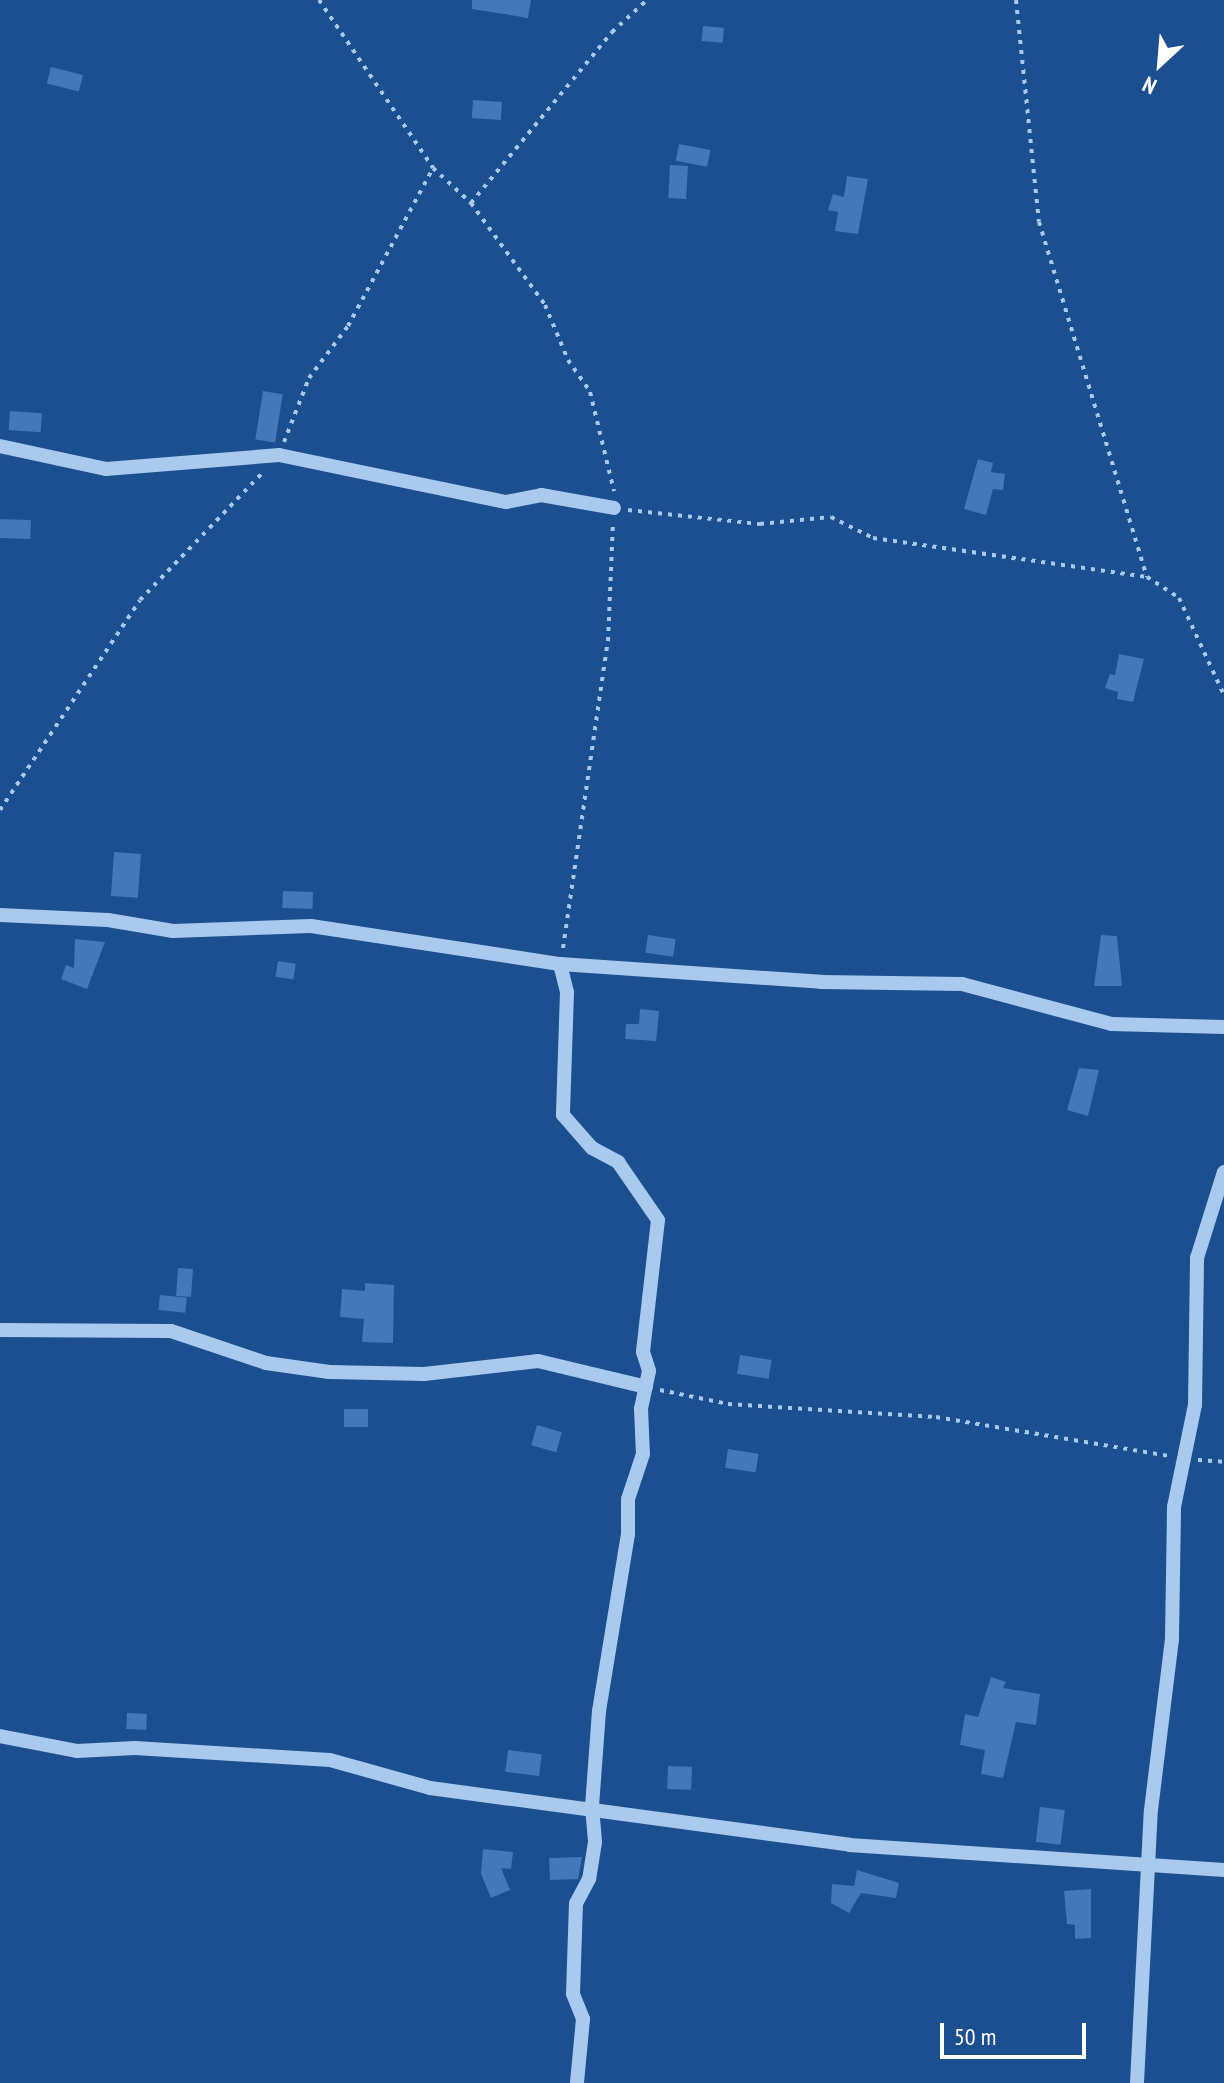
<!DOCTYPE html>
<html>
<head>
<meta charset="utf-8">
<style>
  body { margin:0 }
  #map { position:relative; width:1224px; height:2083px; overflow:hidden; background:#1b4f8f; font-family:"PT Sans Narrow",sans-serif }
  div>[style] { position:absolute }
  [style*='--x'] { left:calc(var(--x)*1px); top:calc(var(--y)*1px); width:calc(var(--w)*1px); rotate:calc(var(--a)*1deg) }
  .building>* { inset:0; background:#4478b7; transform-origin:0 0 }
  .path>* { height:4px; margin-top:-2px; transform-origin:0; background:repeating-linear-gradient(90deg,#a9c9ee 0 4px,transparent 0 10px) }
  .minor>* { height:14px; margin:-7px; padding:0 7px; transform-origin:7px; border-radius:7px; background:#a9c9ee }
  span { translate:-50% -50%; white-space:nowrap; text-align:center; line-height:1.15; -webkit-text-stroke:7px #1b4f8f; paint-order:stroke }
  .north { position:absolute; left:1120px; top:24px; width:80px; height:80px; -webkit-text-stroke:6px #1b4f8f; paint-order:stroke; rotate:206deg; font-size:22px; font-weight:700; line-height:32px; text-align:center; color:#fff }
  .north::after { content:''; display:block; margin:auto; width:28px; height:36px; background:#fff; clip-path:polygon(50% 0,100% 100%,50% 72%,0 100%) }
  .scale { position:absolute; left:940px; top:2023px; width:146px; height:36px; box-sizing:border-box; border:4px solid #fff; border-top:0; padding-left:10px; font-size:24px; line-height:28px; white-space:nowrap; color:#fff; -webkit-text-stroke:6px #1b4f8f; paint-order:stroke }
</style>
</head>
<body>
<div id="map">
  <div class="building">
    <div style="clip-path:polygon(472px 0,531px 0,528px 18px,472px 9px)"></div>
    <div style="left:703px;top:26px;width:21px;height:15px;rotate:5deg"></div>
    <div style="left:51px;top:67px;width:33px;height:17px;rotate:14deg"></div>
    <div style="left:473px;top:100px;width:29px;height:18px;rotate:4deg"></div>
    <div style="left:679px;top:144px;width:32px;height:17px;rotate:11deg"></div>
    <div style="left:670px;top:165px;width:18px;height:33px;rotate:3deg"></div>
    <div style="clip-path:polygon(847px 176px,868px 179px,858px 234px,835px 231px,838px 212px,828px 210px,833px 194px,844px 197px)"></div>
    <div style="left:263px;top:391px;width:20px;height:49px;rotate:9deg"></div>
    <div style="left:10px;top:411px;width:32px;height:19px;rotate:4deg"></div>
    <div style="clip-path:polygon(978px 459px,993px 463px,991px 472px,1005px 474px,1003px 490px,993px 489px,986px 515px,964px 509px)"></div>
    <div style="left:0;top:519px;width:31px;height:19px;rotate:2deg"></div>
    <div style="clip-path:polygon(1119px 654px,1144px 659px,1133px 702px,1117px 699px,1118px 692px,1105px 688px,1110px 674px,1115px 675px)"></div>
    <div style="left:114px;top:852px;width:27px;height:44px;rotate:4deg"></div>
    <div style="left:283px;top:891px;width:30px;height:17px;rotate:2deg"></div>
    <div style="left:648px;top:935px;width:28px;height:18px;rotate:8deg"></div>
    <div style="clip-path:polygon(1101px 935px,1117px 936px,1122px 986px,1094px 986px)"></div>
    <div style="clip-path:polygon(75px 939px,105px 942px,87px 989px,61px 979px,66px 965px,74px 968px)"></div>
    <div style="left:278px;top:961px;width:18px;height:16px;rotate:9deg"></div>
    <div style="clip-path:polygon(640px 1009px,659px 1011px,656px 1041px,625px 1039px,626px 1024px,639px 1024px)"></div>
    <div style="clip-path:polygon(1079px 1068px,1099px 1070px,1088px 1116px,1067px 1110px)"></div>
    <div style="left:178px;top:1268px;width:15px;height:28px;rotate:4deg"></div>
    <div style="clip-path:polygon(365px 1283px,394px 1285px,393px 1343px,362px 1342px,364px 1319px,340px 1317px,342px 1289px,365px 1291px)"></div>
    <div style="left:160px;top:1295px;width:27px;height:15px;rotate:6deg"></div>
    <div style="left:740px;top:1355px;width:32px;height:19px;rotate:9deg"></div>
    <div style="left:344px;top:1409px;width:24px;height:18px"></div>
    <div style="left:537px;top:1425px;width:26px;height:21px;rotate:16deg"></div>
    <div style="left:728px;top:1449px;width:31px;height:19px;rotate:9deg"></div>
    <div style="clip-path:polygon(991px 1677px,1006px 1682px,1003px 1688px,1040px 1694px,1036px 1725px,1016px 1722px,1003px 1778px,981px 1774px,985px 1750px,960px 1745px,965px 1714px,978px 1717px)"></div>
    <div style="left:127px;top:1713px;width:20px;height:16px;rotate:3deg"></div>
    <div style="left:508px;top:1750px;width:34px;height:22px;rotate:7deg"></div>
    <div style="left:668px;top:1766px;width:24px;height:23px;rotate:2deg"></div>
    <div style="left:1040px;top:1807px;width:25px;height:35px;rotate:7deg"></div>
    <div style="clip-path:polygon(483px 1849px,513px 1852px,511px 1869px,501px 1868px,510px 1890px,491px 1898px,481px 1874px)"></div>
    <div style="clip-path:polygon(582px 1857px,578px 1879px,550px 1880px,549px 1858px)"></div>
    <div style="clip-path:polygon(857px 1870px,899px 1883px,896px 1898px,861px 1893px,849px 1913px,831px 1903px,832px 1884px,854px 1886px)"></div>
    <div style="clip-path:polygon(1091px 1889px,1091px 1938px,1075px 1939px,1075px 1925px,1067px 1924px,1064px 1891px)"></div>
  </div>
  <div class="path">
    <div style="--x:319;--y:0;--w:203;--a:55.8"></div>
    <div style="--x:433;--y:168;--w:52;--a:42.6"></div>
    <div style="--x:471;--y:203;--w:126;--a:54"></div>
    <div style="--x:545;--y:305;--w:60;--a:67.3"></div>
    <div style="--x:568;--y:360;--w:39;--a:55"></div>
    <div style="--x:590;--y:392;--w:102;--a:76.4"></div>
    <div style="--x:1016;--y:0;--w:223;--a:84.1"></div>
    <div style="--x:1039;--y:222;--w:371;--a:73.1"></div>
    <div style="--x:1147;--y:577;--w:38;--a:33"></div>
    <div style="--x:1179;--y:598;--w:107;--a:65.1"></div>
    <div style="--x:471;--y:203;--w:222;--a:-50.5"></div>
    <div style="--x:612;--y:32;--w:47;--a:-42.4"></div>
    <div style="--x:284;--y:442;--w:69;--a:-68.7"></div>
    <div style="--x:309;--y:378;--w:65;--a:-53.1"></div>
    <div style="--x:348;--y:326;--w:179;--a:-61.7"></div>
    <div style="--x:628;--y:510;--w:133;--a:6.1"></div>
    <div style="--x:760;--y:524;--w:71;--a:-5.6"></div>
    <div style="--x:831;--y:517;--w:47;--a:26.6"></div>
    <div style="--x:873;--y:538;--w:277;--a:8.1"></div>
    <div style="--x:0;--y:810;--w:252;--a:-56.3"></div>
    <div style="--x:140;--y:600;--w:178;--a:-46.1"></div>
    <div style="--x:563;--y:948;--w:310;--a:-81.7"></div>
    <div style="--x:608;--y:641;--w:117;--a:-87.6"></div>
    <div style="--x:660;--y:1390;--w:69;--a:11.6"></div>
    <div style="--x:728;--y:1404;--w:208;--a:3.6"></div>
    <div style="--x:936;--y:1417;--w:237;--a:9.5"></div>
    <div style="--x:1198;--y:1460;--w:26;--a:4"></div>
  </div>
  <div class="minor">
    <div style="--x:0;--y:446;--w:108;--a:12.2"></div>
    <div style="--x:106;--y:469;--w:174;--a:-4.6"></div>
    <div style="--x:279;--y:455;--w:232;--a:11.7"></div>
    <div style="--x:506;--y:502;--w:36;--a:-11"></div>
    <div style="--x:541;--y:495;--w:74;--a:10.1"></div>
    <div style="--x:0;--y:915;--w:108;--a:2.7"></div>
    <div style="--x:108;--y:920;--w:66;--a:9.6"></div>
    <div style="--x:173;--y:931;--w:138;--a:-2.1"></div>
    <div style="--x:311;--y:926;--w:252;--a:8.7"></div>
    <div style="--x:560;--y:964;--w:262;--a:3.9"></div>
    <div style="--x:821;--y:982;--w:141;--a:0.8"></div>
    <div style="--x:962;--y:984;--w:154;--a:15"></div>
    <div style="--x:1111;--y:1024;--w:113;--a:1.5"></div>
    <div style="--x:560;--y:964;--w:29;--a:76"></div>
    <div style="--x:567;--y:992;--w:123;--a:91.9"></div>
    <div style="--x:563;--y:1115;--w:44;--a:48.7"></div>
    <div style="--x:592;--y:1148;--w:30;--a:28"></div>
    <div style="--x:618;--y:1162;--w:70;--a:55.4"></div>
    <div style="--x:658;--y:1220;--w:133;--a:96.5"></div>
    <div style="--x:643;--y:1352;--w:20;--a:72"></div>
    <div style="--x:649;--y:1371;--w:39;--a:102"></div>
    <div style="--x:641;--y:1409;--w:45;--a:87.5"></div>
    <div style="--x:643;--y:1454;--w:47;--a:108.4"></div>
    <div style="--x:628;--y:1499;--w:35;--a:90"></div>
    <div style="--x:628;--y:1534;--w:179;--a:99.3"></div>
    <div style="--x:599;--y:1711;--w:96;--a:94.2"></div>
    <div style="--x:592;--y:1807;--w:35;--a:85"></div>
    <div style="--x:595;--y:1842;--w:37;--a:99"></div>
    <div style="--x:589;--y:1879;--w:27;--a:118"></div>
    <div style="--x:576;--y:1903;--w:91;--a:91.9"></div>
    <div style="--x:573;--y:1994;--w:27;--a:68"></div>
    <div style="--x:583;--y:2019;--w:64;--a:95.4"></div>
    <div style="--x:0;--y:1330;--w:171;--a:0.3"></div>
    <div style="--x:171;--y:1331;--w:100;--a:18.6"></div>
    <div style="--x:266;--y:1363;--w:64;--a:8.1"></div>
    <div style="--x:329;--y:1372;--w:95;--a:1.2"></div>
    <div style="--x:424;--y:1374;--w:115;--a:-6.5"></div>
    <div style="--x:538;--y:1361;--w:111;--a:13.5"></div>
    <div style="--x:0;--y:1736;--w:78;--a:11"></div>
    <div style="--x:77;--y:1751;--w:58;--a:-3"></div>
    <div style="--x:135;--y:1748;--w:195;--a:3.5"></div>
    <div style="--x:330;--y:1760;--w:104;--a:15.6"></div>
    <div style="--x:430;--y:1788;--w:423;--a:7.7"></div>
    <div style="--x:849;--y:1845;--w:376;--a:3.8"></div>
    <div style="--x:1137;--y:2083;--w:273;--a:-87.1"></div>
    <div style="--x:1151;--y:1810;--w:173;--a:-83"></div>
    <div style="--x:1172;--y:1638;--w:131;--a:-89.1"></div>
    <div style="--x:1174;--y:1507;--w:104;--a:-78.4"></div>
    <div style="--x:1195;--y:1405;--w:147;--a:-89.2"></div>
    <div style="--x:1197;--y:1258;--w:90;--a:-72.6"></div>
  </div>
  <div class="north">N</div>
  <div class="scale">50 m</div>
</div>
</body>
</html>
